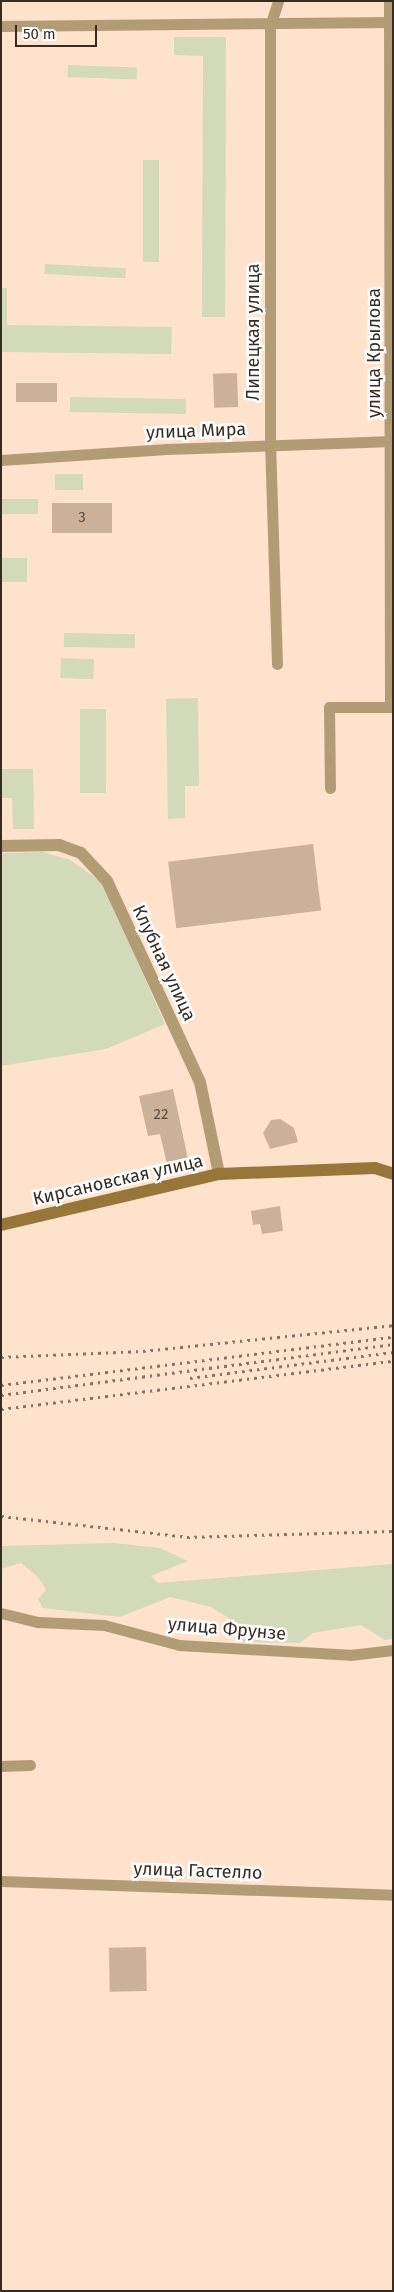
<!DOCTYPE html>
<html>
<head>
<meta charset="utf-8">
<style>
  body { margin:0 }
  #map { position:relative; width:394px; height:2292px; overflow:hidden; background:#ffe2cb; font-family:"Fira Sans",sans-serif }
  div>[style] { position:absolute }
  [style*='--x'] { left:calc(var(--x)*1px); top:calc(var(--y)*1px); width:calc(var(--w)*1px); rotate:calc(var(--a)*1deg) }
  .green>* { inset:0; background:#d3daba; transform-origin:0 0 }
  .building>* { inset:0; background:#cbb199; transform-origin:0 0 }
  .minor>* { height:11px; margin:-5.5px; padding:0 5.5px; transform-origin:5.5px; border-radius:5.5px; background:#b29c75 }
  .tertiary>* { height:12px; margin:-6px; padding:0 6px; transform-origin:6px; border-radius:6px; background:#b29c75 }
  .secondary>* { height:12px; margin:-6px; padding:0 6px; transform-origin:6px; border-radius:6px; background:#977639 }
  .rail>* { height:3px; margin-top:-1.5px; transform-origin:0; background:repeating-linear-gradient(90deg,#857365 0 2.5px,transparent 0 7.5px) }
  span { translate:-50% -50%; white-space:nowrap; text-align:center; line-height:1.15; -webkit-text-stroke:5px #fff; paint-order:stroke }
  .number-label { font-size:15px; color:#5c4d40 }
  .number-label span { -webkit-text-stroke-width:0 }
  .street-label { font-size:18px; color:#372c23 }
  .frame { position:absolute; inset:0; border:2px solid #372c23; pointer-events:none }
  .scale { position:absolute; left:15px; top:25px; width:82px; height:22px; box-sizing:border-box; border:2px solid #372c23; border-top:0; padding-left:6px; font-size:15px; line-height:18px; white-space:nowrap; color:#372c23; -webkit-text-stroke:4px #fff; paint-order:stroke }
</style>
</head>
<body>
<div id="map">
  <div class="green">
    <div style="clip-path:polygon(174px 37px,226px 37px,225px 317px,202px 317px,203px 56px,174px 55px)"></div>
    <div style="left:68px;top:65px;width:69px;height:12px;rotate:2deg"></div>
    <div style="left:143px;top:160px;width:16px;height:102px"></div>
    <div style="left:45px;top:264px;width:81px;height:10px;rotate:3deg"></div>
    <div style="clip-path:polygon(1px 288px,7px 288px,7px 325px,172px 327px,171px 354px,1px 352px)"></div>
    <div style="left:70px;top:397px;width:116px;height:15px;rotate:1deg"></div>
    <div style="left:55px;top:474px;width:28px;height:16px"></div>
    <div style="left:1px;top:499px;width:37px;height:15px"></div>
    <div style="left:1px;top:558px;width:26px;height:24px"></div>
    <div style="left:64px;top:633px;width:71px;height:14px;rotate:1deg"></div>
    <div style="left:61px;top:658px;width:33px;height:20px;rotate:2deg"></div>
    <div style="clip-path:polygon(198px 698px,199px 786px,185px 786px,185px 818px,168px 819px,166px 699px)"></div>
    <div style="left:106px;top:709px;width:84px;height:26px;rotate:90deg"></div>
    <div style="clip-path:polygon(1px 769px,33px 769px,34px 829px,13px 829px,12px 798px,1px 798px)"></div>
    <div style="clip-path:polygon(43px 852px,70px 860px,103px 883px,165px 1024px,106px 1049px,1px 1066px,1px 853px)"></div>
    <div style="clip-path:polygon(113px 1543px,160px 1548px,188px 1561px,151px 1576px,158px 1583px,393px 1564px,393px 1639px,385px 1640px,361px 1625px,313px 1633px,300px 1643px,243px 1642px,238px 1624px,211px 1607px,170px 1597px,120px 1617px,43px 1608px,38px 1599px,46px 1590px,38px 1577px,21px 1563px,1px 1569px,1px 1546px)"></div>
  </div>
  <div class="building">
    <div style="left:237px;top:373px;width:34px;height:24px;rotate:88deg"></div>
    <div style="left:16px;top:383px;width:41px;height:19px"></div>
    <div style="left:112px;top:503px;width:30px;height:60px;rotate:90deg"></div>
    <div style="left:313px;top:844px;width:67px;height:146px;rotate:83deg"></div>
    <div style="clip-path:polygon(173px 1089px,188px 1159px,167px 1164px,160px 1134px,148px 1136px,139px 1096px)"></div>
    <div style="clip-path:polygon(280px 1119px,294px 1128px,298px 1142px,270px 1149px,263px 1133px,271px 1120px)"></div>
    <div style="clip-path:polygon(280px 1206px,283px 1231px,262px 1234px,260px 1224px,253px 1225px,251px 1211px)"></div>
    <div style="left:146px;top:1947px;width:44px;height:37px;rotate:89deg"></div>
  </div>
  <div class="minor">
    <div style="--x:389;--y:1;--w:704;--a:89.92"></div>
    <div style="--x:1;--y:26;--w:392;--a:-0.6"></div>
    <div style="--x:1;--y:460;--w:166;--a:-3.8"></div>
    <div style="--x:167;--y:449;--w:226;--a:-2"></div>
    <div style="--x:277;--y:664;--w:218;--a:-91.8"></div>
    <div style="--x:270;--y:446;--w:420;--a:-90"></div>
    <div style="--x:270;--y:26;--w:26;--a:-72"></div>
    <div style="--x:330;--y:788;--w:81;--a:-90.7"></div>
    <div style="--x:329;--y:707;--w:64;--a:0"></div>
    <div style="--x:1;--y:1613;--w:38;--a:14"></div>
    <div style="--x:38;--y:1622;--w:66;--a:2.6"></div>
    <div style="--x:104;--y:1625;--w:78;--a:14.9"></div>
    <div style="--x:179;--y:1645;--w:171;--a:3.3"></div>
    <div style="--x:350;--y:1655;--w:43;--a:-6.6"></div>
    <div style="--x:1;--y:1766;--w:29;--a:-2"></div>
    <div style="--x:1;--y:1881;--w:392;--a:2"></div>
  </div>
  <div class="tertiary">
    <div style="--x:1;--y:846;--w:58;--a:-1"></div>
    <div style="--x:59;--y:845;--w:23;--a:20"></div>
    <div style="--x:81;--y:853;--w:38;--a:47"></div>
    <div style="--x:107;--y:881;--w:221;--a:65.2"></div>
    <div style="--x:200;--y:1082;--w:94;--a:78.3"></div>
  </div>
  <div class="secondary">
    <div style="--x:1;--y:1225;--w:224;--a:-13.2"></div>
    <div style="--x:219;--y:1174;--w:156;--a:-2.2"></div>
    <div style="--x:375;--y:1168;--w:19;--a:18"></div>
  </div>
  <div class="rail">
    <div style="--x:1;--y:1357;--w:142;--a:-2.4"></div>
    <div style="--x:143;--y:1351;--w:251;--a:-5.9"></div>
    <div style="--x:190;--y:1378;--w:205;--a:-7.3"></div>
    <div style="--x:1;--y:1385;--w:395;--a:-7"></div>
    <div style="--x:1;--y:1395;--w:395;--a:-7.4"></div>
    <div style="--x:1;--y:1409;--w:395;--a:-7"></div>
    <div style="--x:1;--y:1516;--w:187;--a:6.4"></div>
    <div style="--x:187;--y:1537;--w:206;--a:-1.7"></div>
  </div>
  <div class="number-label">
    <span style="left:82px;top:518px">3</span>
    <span style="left:161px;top:1115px">22</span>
  </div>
  <div class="street-label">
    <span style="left:253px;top:332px;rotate:-90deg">Липецкая улица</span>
    <span style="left:374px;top:353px;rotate:-90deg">улица Крылова</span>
    <span style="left:196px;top:431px;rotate:-2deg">улица Мира</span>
    <span style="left:164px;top:963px;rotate:65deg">Клубная улица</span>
    <span style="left:118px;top:1180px;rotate:-13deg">Кирсановская улица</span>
    <span style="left:227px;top:1629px;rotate:5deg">улица Фрунзе</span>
    <span style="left:198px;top:1871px;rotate:2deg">улица Гастелло</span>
  </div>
  <div class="frame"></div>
  <div class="scale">50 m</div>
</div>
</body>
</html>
